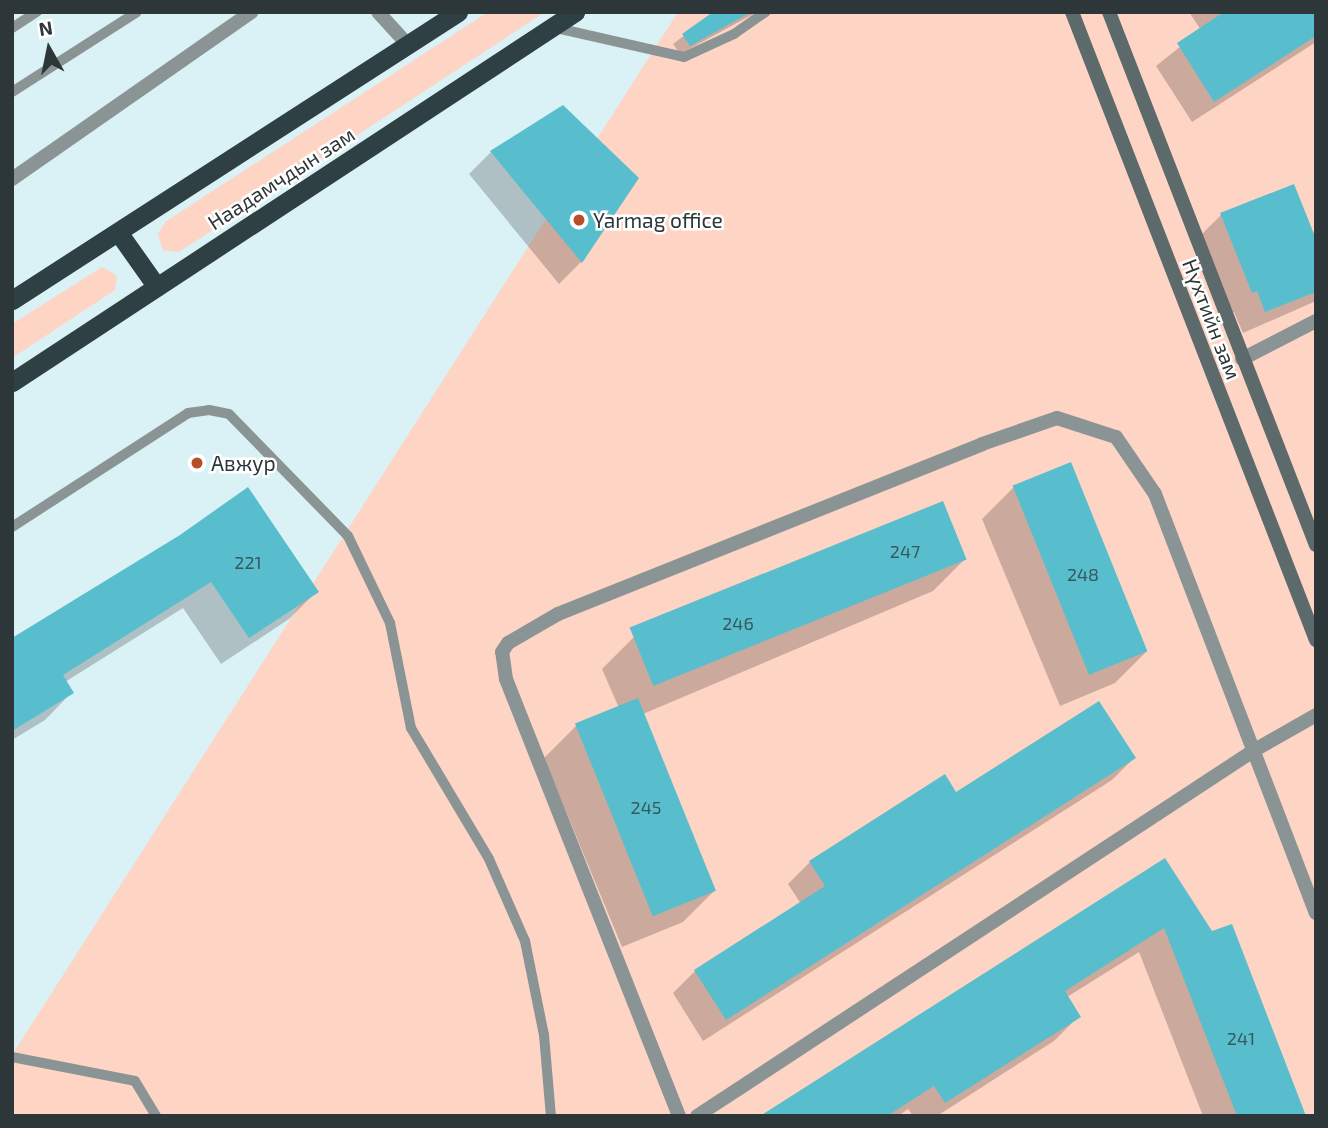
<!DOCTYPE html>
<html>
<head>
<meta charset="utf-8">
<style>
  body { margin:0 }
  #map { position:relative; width:1328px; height:1128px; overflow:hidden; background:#daf1f5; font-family:"Exo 2",sans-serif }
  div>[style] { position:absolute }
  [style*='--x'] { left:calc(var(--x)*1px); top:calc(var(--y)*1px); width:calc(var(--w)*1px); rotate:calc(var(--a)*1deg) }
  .green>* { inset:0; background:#fed4c5 }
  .shadow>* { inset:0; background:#0003 }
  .building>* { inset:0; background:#58becd; transform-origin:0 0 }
  .service>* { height:10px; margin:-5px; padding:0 5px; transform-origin:5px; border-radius:5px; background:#8a9495 }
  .minor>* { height:14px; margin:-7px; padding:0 7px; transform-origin:7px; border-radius:7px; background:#8a9495 }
  .secondary>* { height:14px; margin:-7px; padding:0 7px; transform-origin:7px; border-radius:7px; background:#5c6a6c }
  .trunk>* { height:19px; margin:-9.5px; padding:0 9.5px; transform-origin:9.5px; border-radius:9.5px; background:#2e4043 }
  .dots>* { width:19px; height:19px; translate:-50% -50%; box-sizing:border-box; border:4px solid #fff; border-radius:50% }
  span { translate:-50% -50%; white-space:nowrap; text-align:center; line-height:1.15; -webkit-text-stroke:5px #fff; paint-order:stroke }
  .number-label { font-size:18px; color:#38585d }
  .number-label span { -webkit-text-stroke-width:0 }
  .street-label { font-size:21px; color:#2d3638 }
  .poi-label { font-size:21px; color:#2d3638 }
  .left { translate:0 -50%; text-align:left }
  .frame { position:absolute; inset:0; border:14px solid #2d3638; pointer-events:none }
  .north { position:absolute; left:14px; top:14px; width:70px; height:70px; -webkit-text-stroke:5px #fff; paint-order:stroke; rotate:351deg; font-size:19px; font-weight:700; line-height:28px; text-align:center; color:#2d3638 }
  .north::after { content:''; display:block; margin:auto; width:24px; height:32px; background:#2d3638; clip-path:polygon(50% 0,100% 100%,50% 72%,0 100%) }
</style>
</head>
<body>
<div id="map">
  <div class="green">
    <div style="clip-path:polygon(488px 12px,545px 12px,179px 252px,163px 250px,158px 234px,165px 222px)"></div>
    <div style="clip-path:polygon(678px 12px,1316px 12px,1316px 1116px,12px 1116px,12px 1055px)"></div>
    <div style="clip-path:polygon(102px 267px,117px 276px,115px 290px,12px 358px,12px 324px)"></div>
  </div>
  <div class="shadow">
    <div style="clip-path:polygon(715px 12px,757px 12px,680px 54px,673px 44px)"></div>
    <div style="clip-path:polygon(1189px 12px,1316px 12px,1316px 42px,1192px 122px,1156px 66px,1201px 30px)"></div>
    <div style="clip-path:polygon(491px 152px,636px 178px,581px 262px,559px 284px,469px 174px)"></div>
    <div style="clip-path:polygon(1221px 215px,1316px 244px,1316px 301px,1243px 333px,1234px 312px,1229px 314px,1199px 237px)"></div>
    <div style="clip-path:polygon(1014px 487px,1147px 651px,1115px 683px,1060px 706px,982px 519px)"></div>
    <div style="clip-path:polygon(181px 536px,316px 592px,289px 619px,221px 664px,183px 608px,65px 682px,72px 692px,45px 720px,12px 740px,12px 641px)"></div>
    <div style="clip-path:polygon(965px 559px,933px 591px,643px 714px,715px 890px,683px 922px,622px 947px,544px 758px,576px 726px,619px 708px,602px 669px,634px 637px)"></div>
    <div style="clip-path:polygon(1134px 758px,1112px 780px,703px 1041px,673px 993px,695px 971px,801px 904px,788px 884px,810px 862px)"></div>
    <div style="clip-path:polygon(1164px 860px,1305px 1116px,1203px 1116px,1139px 952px,1067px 997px,1079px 1016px,1054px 1041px,937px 1116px,913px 1116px,908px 1109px,898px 1116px,763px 1116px)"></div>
  </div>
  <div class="building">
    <div style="clip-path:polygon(713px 12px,751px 12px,690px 46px,682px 34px)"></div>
    <div style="clip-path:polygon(1224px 12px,1316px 12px,1316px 36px,1214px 102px,1177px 43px)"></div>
    <div style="clip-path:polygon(563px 105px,639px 178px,582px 263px,490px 151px)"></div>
    <div style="clip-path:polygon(1294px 184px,1316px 239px,1316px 292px,1265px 312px,1257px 291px,1252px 293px,1220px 213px)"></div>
    <div style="left:1071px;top:462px;width:204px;height:63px;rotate:68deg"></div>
    <div style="clip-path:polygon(248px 487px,319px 592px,249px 638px,211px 582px,63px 675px,74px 693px,12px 731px,12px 638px,180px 535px)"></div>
    <div style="left:943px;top:501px;width:63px;height:338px;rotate:68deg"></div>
    <div style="left:638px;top:698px;width:208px;height:68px;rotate:68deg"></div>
    <div style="clip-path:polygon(1099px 701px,1136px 758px,726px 1020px,694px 970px,825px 886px,809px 861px,945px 774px,956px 792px)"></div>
    <div style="clip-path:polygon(1165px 858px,1212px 931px,1232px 924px,1306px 1116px,1237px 1116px,1164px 928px,1065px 991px,1081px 1017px,945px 1103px,934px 1086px,887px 1116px,760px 1116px)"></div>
  </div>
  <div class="service">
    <div style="--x:552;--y:27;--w:135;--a:12.8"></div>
    <div style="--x:684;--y:57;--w:55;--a:-24.7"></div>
    <div style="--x:734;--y:34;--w:39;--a:-35"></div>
    <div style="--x:12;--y:28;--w:30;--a:-33"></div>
    <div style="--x:12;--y:92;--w:148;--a:-32.6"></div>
    <div style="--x:12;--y:527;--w:210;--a:-32.9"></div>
    <div style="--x:188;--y:413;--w:21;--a:-8"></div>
    <div style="--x:209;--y:410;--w:20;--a:11"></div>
    <div style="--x:229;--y:414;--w:170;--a:45.7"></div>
    <div style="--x:348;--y:536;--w:97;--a:64.2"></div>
    <div style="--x:390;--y:623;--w:107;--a:78.7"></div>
    <div style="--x:411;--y:728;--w:152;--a:59.2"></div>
    <div style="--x:489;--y:859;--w:90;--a:66.3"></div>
    <div style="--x:525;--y:941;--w:96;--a:78.6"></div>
    <div style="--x:544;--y:1035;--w:81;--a:85.1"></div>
    <div style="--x:12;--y:1057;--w:125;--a:11"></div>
    <div style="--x:135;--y:1081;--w:41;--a:59"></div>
  </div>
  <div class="minor">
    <div style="--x:378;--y:12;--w:45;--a:47.7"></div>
    <div style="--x:12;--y:179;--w:292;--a:-34.9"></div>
    <div style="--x:1242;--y:359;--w:83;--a:-27.2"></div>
    <div style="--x:679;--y:1116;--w:470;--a:-111.6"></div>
    <div style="--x:506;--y:679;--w:27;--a:-98"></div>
    <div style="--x:502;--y:652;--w:11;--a:-56"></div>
    <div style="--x:508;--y:643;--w:58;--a:-30.1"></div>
    <div style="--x:558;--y:614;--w:457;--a:-21.8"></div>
    <div style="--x:982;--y:444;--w:79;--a:-19.1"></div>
    <div style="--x:1057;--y:418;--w:62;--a:17.9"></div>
    <div style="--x:1116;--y:437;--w:69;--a:55.6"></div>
    <div style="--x:1155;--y:494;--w:449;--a:69"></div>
    <div style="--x:697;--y:1116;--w:665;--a:-33.28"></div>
    <div style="--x:1253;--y:751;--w:73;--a:-29.7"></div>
  </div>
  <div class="secondary">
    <div style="--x:1072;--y:12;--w:674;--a:68.77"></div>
    <div style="--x:1109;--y:12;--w:572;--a:68.78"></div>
  </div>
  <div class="trunk">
    <div style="--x:118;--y:232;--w:67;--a:54.7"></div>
    <div style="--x:12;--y:300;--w:531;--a:-32.85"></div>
    <div style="--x:12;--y:382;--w:674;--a:-33.31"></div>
  </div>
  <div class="dots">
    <div style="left:579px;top:220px;background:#b64f27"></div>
    <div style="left:197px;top:463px;background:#b64f27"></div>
  </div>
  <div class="number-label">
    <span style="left:905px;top:551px">247</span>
    <span style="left:248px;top:562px">221</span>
    <span style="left:1083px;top:574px">248</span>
    <span style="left:738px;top:623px">246</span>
    <span style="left:646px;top:807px">245</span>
    <span style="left:1241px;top:1038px">241</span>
  </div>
  <div class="street-label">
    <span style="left:281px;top:178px;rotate:-33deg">Наадамчдын зам</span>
    <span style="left:1212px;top:319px;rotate:69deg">Нүхтийн зам</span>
  </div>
  <div class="poi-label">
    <span class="left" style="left:593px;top:220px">Yarmag office</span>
    <span class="left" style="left:211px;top:463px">Авжур</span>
  </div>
  <div class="frame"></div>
  <div class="north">N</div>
</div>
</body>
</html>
